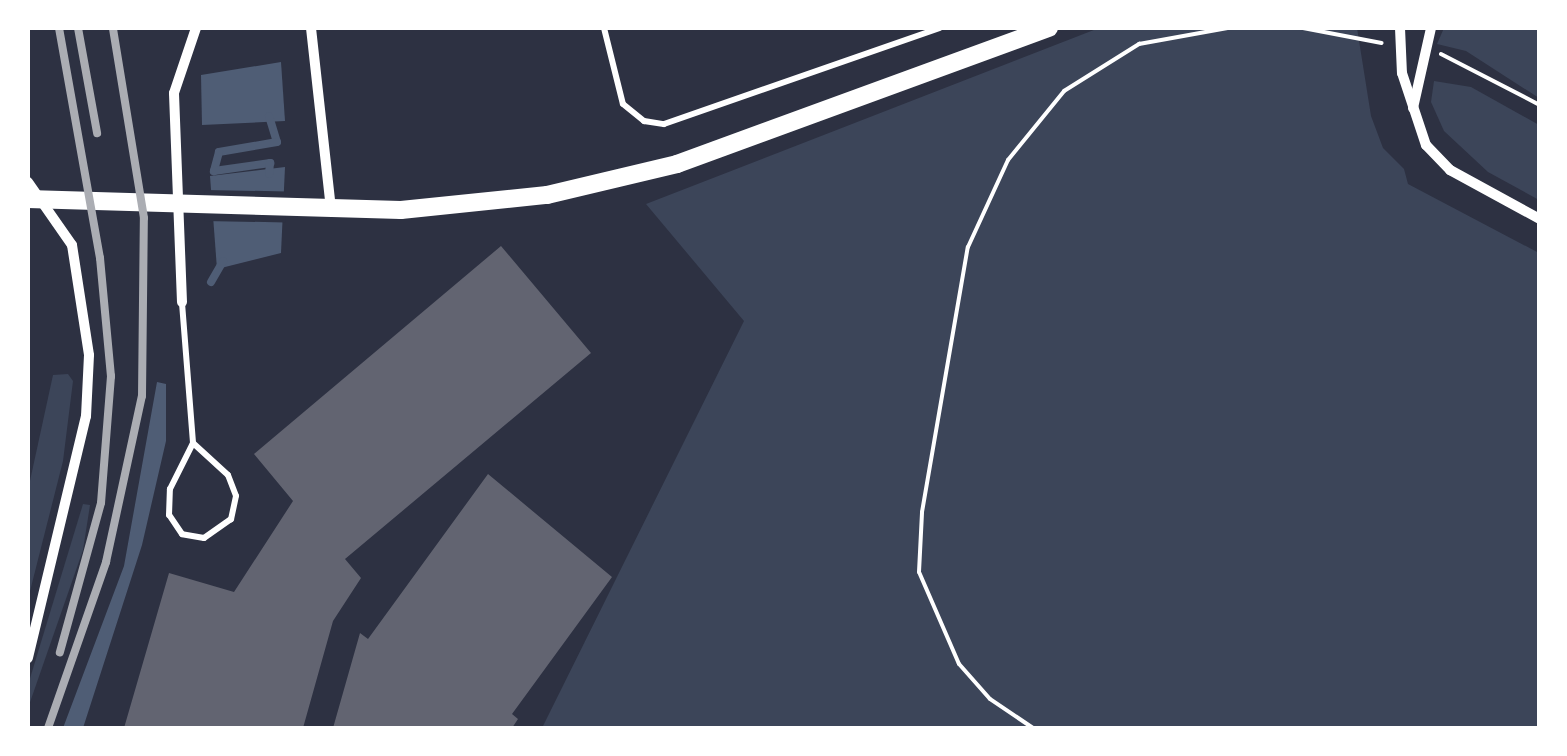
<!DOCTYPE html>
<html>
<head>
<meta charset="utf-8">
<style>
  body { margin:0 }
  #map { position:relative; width:1567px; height:756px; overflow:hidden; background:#2d3142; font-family:Raleway,sans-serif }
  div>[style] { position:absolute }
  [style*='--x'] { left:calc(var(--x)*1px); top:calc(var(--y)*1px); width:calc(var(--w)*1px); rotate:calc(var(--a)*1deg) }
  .green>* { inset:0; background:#3c4559 }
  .water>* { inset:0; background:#4f5d75 }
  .pier>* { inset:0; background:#2d3142; transform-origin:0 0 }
  .stream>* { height:8px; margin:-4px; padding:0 4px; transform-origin:4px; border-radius:4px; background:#4f5d75 }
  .building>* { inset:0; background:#626471 }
  .path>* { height:4px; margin:-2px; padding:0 2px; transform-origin:2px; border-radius:2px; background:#fff }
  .service>* { height:6px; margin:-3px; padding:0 3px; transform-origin:3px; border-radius:3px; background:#fff }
  .minor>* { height:10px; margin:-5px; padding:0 5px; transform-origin:5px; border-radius:5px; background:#fff }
  .tertiary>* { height:18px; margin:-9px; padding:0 9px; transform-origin:9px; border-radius:9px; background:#fff }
  .rail>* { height:8px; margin:-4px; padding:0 4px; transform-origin:4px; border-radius:4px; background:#abadb3 }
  span { translate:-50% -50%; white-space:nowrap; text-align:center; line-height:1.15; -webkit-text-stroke:10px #fff; paint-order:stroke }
  .frame { position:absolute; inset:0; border:30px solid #fff; pointer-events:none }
</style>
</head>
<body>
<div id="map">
  <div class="green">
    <div style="clip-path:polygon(1099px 28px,1357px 28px,1371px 116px,1383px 148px,1404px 169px,1408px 184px,1539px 253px,1539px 728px,542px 728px,744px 321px,646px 204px)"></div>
    <div style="clip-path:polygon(1444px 28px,1538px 28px,1539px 98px,1466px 51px,1437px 44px)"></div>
    <div style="clip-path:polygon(1434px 81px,1471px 87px,1539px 125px,1539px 200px,1488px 172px,1444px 131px,1431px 102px)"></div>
    <div style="clip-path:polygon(68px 374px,73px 381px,63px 461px,28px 599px,28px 490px,53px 375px)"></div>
    <div style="clip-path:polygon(83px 504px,90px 505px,83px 550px,28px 708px,28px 685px)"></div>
  </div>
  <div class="water">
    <div style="clip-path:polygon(281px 62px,285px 121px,202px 125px,201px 75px)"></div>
    <div style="clip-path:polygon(285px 167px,281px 253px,217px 269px,210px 176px)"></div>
    <div style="clip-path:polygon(157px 382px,166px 384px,166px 441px,142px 545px,83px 728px,63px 728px,124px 566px)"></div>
  </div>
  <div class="pier">
    <div style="left:205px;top:190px;width:81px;height:31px;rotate:1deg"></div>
  </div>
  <div class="stream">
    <div style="--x:269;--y:116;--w:27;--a:73"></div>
    <div style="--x:277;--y:142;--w:59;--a:170.2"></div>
    <div style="--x:219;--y:152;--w:20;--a:105"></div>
    <div style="--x:214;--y:171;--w:57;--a:-8.1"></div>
    <div style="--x:270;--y:163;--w:11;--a:95"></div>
    <div style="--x:211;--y:282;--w:24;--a:-60"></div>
  </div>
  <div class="building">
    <div style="clip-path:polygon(501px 246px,591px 353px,345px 559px,361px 578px,333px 621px,303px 728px,124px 728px,169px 573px,234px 592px,293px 501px,254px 454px)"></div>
    <div style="clip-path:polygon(488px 474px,612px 577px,512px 714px,518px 719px,512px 728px,333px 728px,360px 633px,368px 639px)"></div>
  </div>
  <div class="path">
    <div style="--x:1303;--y:28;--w:80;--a:10.8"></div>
    <div style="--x:1441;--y:54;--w:111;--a:27.3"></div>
    <div style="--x:1033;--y:728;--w:52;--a:-146"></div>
    <div style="--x:990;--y:699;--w:47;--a:-131.5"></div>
    <div style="--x:959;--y:664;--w:100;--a:-113.5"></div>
    <div style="--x:919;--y:572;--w:60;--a:-87.1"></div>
    <div style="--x:922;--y:512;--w:269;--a:-80.2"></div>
    <div style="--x:968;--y:247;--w:96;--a:-65.3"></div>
    <div style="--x:1008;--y:160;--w:89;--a:-50.9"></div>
    <div style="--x:1064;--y:91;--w:89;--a:-32.1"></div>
    <div style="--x:1139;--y:44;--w:90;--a:-10.2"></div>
  </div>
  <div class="service">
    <div style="--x:604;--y:28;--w:78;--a:76"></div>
    <div style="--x:623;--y:104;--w:27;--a:39"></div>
    <div style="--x:644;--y:121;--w:20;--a:9"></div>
    <div style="--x:664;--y:124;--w:292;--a:-19.2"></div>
    <div style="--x:182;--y:303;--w:140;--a:85.5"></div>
    <div style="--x:193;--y:443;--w:47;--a:42.4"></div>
    <div style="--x:228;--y:475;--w:22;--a:69"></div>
    <div style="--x:236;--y:496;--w:24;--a:102"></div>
    <div style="--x:231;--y:519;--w:33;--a:145"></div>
    <div style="--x:204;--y:538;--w:22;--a:-170"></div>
    <div style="--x:182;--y:534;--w:23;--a:-124"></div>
    <div style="--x:169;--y:515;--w:26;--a:-88"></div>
    <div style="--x:170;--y:489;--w:51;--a:-63.4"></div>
  </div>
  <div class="minor">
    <div style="--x:311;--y:28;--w:181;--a:83.7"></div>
    <div style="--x:1400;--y:28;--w:45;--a:87.5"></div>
    <div style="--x:1402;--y:73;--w:76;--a:71.6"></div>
    <div style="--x:1426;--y:145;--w:35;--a:46"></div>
    <div style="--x:1450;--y:170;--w:102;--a:28.6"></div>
    <div style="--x:1413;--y:108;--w:82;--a:-77.3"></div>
    <div style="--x:28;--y:182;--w:77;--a:55.1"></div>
    <div style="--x:72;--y:245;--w:111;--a:81.2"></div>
    <div style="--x:89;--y:355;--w:61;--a:92.8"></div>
    <div style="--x:86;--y:416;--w:249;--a:103.5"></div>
    <div style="--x:182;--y:302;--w:209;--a:-92.2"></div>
    <div style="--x:174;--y:93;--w:69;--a:-71.3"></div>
  </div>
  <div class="tertiary">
    <div style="--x:28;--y:199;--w:373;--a:1.7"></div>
    <div style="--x:401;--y:210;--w:147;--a:-5.9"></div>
    <div style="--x:547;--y:195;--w:134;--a:-13.4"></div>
    <div style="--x:677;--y:164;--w:396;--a:-20.1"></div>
  </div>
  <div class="rail">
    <div style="--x:59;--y:28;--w:234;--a:79.9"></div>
    <div style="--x:100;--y:258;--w:119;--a:84.7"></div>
    <div style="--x:111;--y:376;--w:127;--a:94.5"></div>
    <div style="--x:101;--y:503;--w:155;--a:105.4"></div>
    <div style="--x:78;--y:28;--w:107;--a:79.7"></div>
    <div style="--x:48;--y:728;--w:176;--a:-70.7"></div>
    <div style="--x:106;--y:562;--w:170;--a:-77.8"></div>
    <div style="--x:142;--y:396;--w:178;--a:-89.4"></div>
    <div style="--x:144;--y:218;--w:193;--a:-99.3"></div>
  </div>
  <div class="frame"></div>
</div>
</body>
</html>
